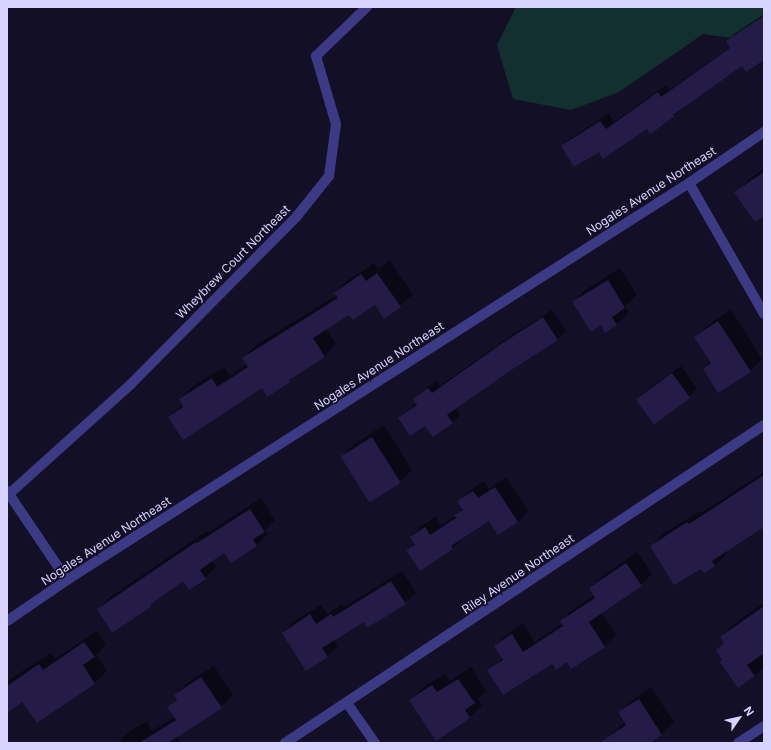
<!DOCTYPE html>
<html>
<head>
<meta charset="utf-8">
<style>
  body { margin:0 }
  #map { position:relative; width:771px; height:750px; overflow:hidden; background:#130f26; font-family:Inter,sans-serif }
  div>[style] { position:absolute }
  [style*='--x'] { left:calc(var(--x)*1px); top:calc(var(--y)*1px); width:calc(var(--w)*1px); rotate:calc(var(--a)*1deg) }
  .green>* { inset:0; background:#12302f }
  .shadow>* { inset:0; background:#0007 }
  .building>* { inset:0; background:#241b47; transform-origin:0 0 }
  .minor>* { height:10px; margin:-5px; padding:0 5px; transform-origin:5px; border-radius:5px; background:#3d3a85 }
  span { translate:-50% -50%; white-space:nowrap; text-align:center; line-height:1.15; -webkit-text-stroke:3.5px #130f26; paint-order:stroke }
  .street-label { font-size:12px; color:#d9d4ff }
  .frame { position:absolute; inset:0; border:8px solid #d9d4ff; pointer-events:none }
  .north { position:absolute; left:719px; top:698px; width:40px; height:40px; -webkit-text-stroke:3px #130f26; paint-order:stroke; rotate:56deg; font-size:11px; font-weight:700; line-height:16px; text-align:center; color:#d9d4ff }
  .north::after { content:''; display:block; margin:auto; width:14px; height:18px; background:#d9d4ff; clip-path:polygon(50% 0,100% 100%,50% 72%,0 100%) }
</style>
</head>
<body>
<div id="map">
  <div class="green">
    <div style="clip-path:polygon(516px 7px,764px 7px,764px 46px,754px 41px,703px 34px,619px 92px,571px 110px,513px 99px,497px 45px)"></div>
  </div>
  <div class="shadow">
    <div style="clip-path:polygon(764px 14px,764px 59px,742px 65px,682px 108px,674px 116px,599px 150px,562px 147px,570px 139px,609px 113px,614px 122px,666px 85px,669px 90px,731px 47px,727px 41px,735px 33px)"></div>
    <div style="clip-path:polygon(764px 169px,764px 215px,736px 193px,748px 180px)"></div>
    <div style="clip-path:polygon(390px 261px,413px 294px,400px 306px,376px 304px,350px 313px,326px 329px,336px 344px,324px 356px,296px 374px,289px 381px,262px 387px,169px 417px,183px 404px,180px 399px,192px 387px,224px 367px,230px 376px,247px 364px,243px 358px,255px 346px,337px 295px,335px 293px,347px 281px,374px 263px,378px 269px)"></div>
    <div style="clip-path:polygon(620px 268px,637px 295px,625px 306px,629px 312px,617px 324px,606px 331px,601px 324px,573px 303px,585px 290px)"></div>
    <div style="clip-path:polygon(552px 310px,566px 331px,558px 339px,508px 371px,456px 408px,460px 415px,452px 423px,425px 424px,399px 418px,417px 403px,414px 399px,422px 391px,437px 380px,440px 386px,510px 336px)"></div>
    <div style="clip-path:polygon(731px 310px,762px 359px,750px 371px,704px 369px,711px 361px,696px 337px,708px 325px)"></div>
    <div style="clip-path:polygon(681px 366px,697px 389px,689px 397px,637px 399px,645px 391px)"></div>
    <div style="clip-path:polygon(384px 425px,412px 470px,400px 482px,342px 456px,354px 444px)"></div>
    <div style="clip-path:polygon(764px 470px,764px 526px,726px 551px,727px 553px,715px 565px,704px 572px,701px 567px,651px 546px,663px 534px,700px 511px,701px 513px,763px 473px)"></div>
    <div style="clip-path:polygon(506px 477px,528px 511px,518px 522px,489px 520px,463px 538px,452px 549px,408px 551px,415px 543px,411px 537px,421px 526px,436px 517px,441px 525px,455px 516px,463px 508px,459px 502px,469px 491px,484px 481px,489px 489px)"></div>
    <div style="clip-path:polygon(261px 498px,275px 520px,265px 530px,268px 534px,257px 545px,231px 562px,224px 552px,212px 561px,216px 567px,205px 578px,183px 580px,161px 596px,150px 606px,98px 609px,109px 598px,207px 531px,208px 533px)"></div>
    <div style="clip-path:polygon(637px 552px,652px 574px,641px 585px,601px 612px,616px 635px,604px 646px,571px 667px,567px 661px,489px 670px,503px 658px,495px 646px,506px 635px,523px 623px,535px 642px,563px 623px,561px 621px,572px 610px,595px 595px,590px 589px,601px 577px)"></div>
    <div style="clip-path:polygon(402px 571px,416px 593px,405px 603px,364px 621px,334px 640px,338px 646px,327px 656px,283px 633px,293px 622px,321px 605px,327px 614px,342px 604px,344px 607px)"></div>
    <div style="clip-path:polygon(764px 603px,764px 652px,760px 654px,764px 659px,764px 667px,755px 676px,738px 687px,717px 650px,725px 642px,721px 637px,733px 625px)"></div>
    <div style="clip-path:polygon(97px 631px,106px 645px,96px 655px,107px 671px,95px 683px,37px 722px,23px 701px,7px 711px,7px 681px,51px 653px,55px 659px)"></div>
    <div style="clip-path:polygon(214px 666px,233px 695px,221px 707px,177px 736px,181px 743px,118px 743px,128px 733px,147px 721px,152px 731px,175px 717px,169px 707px,177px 699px,175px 695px,187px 683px)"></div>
    <div style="clip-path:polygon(471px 667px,486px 691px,478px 699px,482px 705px,470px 717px,436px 739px,410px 700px,422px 688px,445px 674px,450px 681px)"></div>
    <div style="clip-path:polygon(651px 687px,674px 722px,662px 734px,648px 743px,608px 743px,605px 740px,625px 722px,619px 713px,631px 701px)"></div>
  </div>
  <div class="building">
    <div style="clip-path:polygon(764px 16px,764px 60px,746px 72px,742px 66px,673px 115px,675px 116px,650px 134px,647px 129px,603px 159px,599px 152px,574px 167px,561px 146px,600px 121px,606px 129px,658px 92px,661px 97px,730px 48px,726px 41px)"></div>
    <div style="clip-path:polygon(764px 172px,764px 216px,755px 222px,734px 192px)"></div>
    <div style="clip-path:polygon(377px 273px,401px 307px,384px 319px,375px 305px,353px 320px,349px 315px,313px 338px,325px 357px,289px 380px,290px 382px,267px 397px,262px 388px,183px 440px,168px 417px,183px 407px,179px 399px,212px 378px,217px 387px,248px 367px,242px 358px,338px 298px,334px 293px,361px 274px,366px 281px)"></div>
    <div style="clip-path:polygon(608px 280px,625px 308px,612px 317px,617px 325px,605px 333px,601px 325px,591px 332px,572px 302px)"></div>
    <div style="clip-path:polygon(543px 317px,558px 340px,508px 372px,447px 415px,453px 423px,433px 437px,425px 426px,410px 436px,398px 418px,417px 405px,413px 399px,428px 388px,432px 393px,501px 344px)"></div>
    <div style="clip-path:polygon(718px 321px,751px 372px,718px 393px,703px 369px,711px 363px,694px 337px)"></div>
    <div style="left:672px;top:373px;width:31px;height:45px;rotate:54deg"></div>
    <div style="left:372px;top:437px;width:54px;height:37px;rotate:58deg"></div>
    <div style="clip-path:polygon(764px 475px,764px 527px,712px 561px,715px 566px,704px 573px,701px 569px,674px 585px,650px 546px,687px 522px,689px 524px)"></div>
    <div style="clip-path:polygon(495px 487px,518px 522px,498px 535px,489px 521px,451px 546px,453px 549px,420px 571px,406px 550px,415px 545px,410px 537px,425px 527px,430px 535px,456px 518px,454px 515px,463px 510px,457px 501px,473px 491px,478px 498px)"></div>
    <div style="clip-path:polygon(250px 509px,265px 532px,253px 539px,257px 546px,231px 563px,224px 553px,200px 570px,206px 579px,189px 590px,183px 581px,150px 605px,151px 607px,112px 633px,97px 609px,196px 542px,197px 543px)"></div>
    <div style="clip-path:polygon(626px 563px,642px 586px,589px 622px,605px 647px,571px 669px,567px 662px,556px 670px,552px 664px,503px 695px,487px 670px,503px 660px,494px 646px,512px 634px,523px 652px,563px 626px,560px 621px,595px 598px,589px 588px)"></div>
    <div style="clip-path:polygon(391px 581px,406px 604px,367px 628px,364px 622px,322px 648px,328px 657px,306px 671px,282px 633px,310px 614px,316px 624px,331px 614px,333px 617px)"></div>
    <div style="clip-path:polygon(764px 606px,764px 653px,747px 665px,755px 676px,738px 688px,720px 662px,722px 660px,716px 650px,724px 643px,720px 637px)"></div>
    <div style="clip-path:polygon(84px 642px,95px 657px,83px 665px,95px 684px,37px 723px,22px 702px,7px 713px,7px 686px,39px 664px,43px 670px)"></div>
    <div style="clip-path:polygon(201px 677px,222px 708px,168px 743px,139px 743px,176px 720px,167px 707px,177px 700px,174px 695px)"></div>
    <div style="clip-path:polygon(458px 679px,475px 703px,465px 710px,470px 718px,436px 741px,409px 700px,432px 685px,437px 692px)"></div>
    <div style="clip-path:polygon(639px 699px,662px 735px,650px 743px,599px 743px,626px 725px,618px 712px)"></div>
  </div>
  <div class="minor">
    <div style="--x:689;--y:183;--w:151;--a:60.2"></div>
    <div style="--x:7;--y:491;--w:107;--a:56"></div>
    <div style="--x:9;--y:494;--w:164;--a:-42"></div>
    <div style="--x:131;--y:384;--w:236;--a:-45.3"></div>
    <div style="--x:297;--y:216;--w:51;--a:-51.3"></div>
    <div style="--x:329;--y:176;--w:52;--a:-82.3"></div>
    <div style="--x:336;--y:124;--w:71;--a:-106.4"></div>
    <div style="--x:316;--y:56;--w:71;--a:-43.9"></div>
    <div style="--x:7;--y:621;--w:73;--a:-34.3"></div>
    <div style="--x:67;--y:580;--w:738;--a:-32.55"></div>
    <div style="--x:689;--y:183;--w:91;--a:-34.2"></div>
    <div style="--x:347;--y:703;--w:49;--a:55"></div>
    <div style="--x:285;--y:743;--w:575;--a:-33.58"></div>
    <div style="--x:738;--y:743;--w:31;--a:-33"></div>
  </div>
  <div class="street-label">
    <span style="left:651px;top:191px;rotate:-33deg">Nogales Avenue Northeast</span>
    <span style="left:233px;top:262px;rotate:-45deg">Wheybrew Court Northeast</span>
    <span style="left:379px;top:366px;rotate:-33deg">Nogales Avenue Northeast</span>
    <span style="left:106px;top:541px;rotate:-33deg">Nogales Avenue Northeast</span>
    <span style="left:518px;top:574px;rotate:-34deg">Riley Avenue Northeast</span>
  </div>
  <div class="frame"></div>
  <div class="north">N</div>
</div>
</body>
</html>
